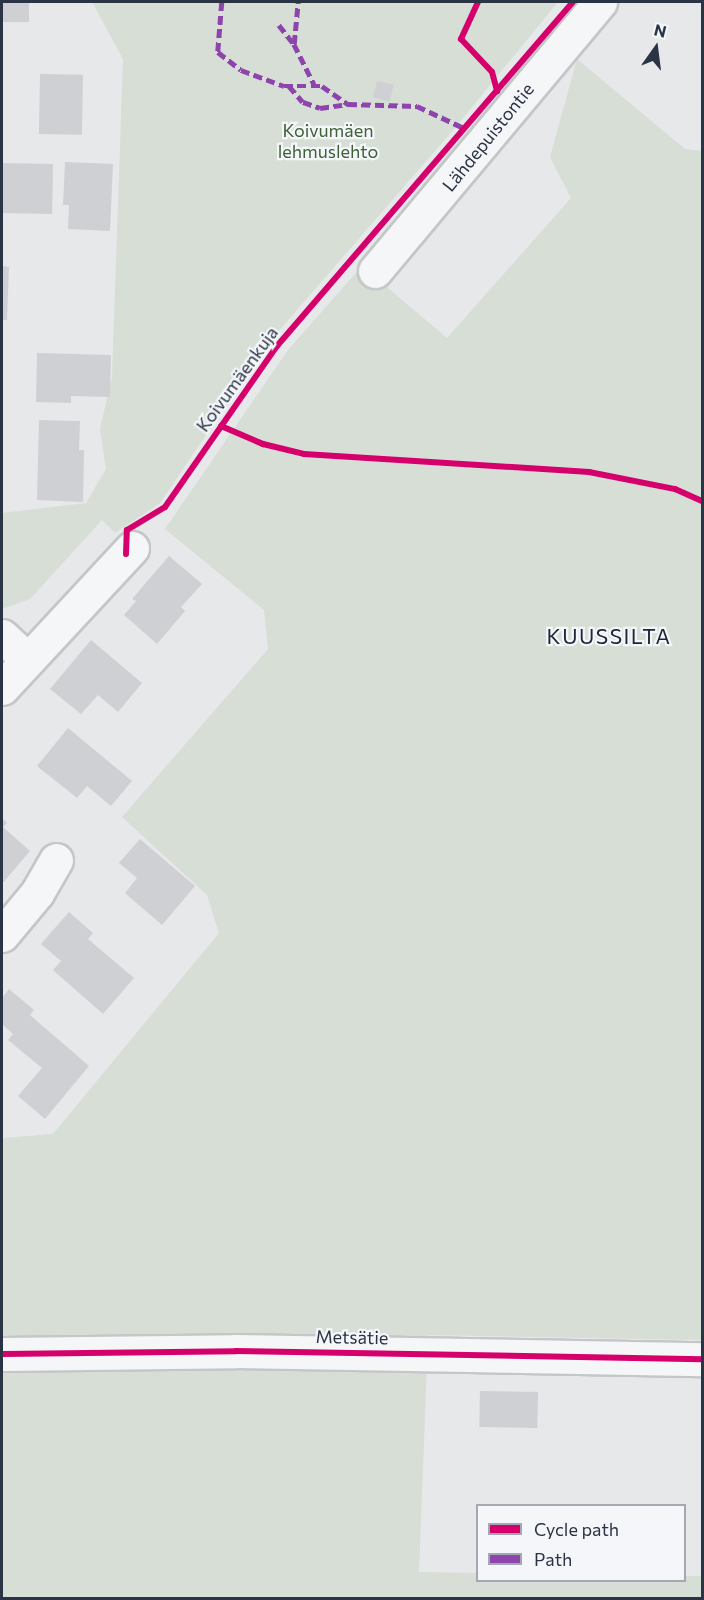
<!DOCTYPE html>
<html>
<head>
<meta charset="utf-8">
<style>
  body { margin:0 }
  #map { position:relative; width:704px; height:1600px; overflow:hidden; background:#e6e8ea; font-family:Commissioner,sans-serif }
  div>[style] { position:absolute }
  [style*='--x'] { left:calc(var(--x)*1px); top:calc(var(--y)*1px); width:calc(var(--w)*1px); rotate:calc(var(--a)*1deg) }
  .green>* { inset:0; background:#d6ded6 }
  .building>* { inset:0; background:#ced0d3; transform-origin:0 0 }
  .roads { filter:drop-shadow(2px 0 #c4c6c8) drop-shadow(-2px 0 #c4c6c8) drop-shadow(0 2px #c4c6c8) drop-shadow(0 -2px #c4c6c8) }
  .minor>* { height:33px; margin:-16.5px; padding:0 16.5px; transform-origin:16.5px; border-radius:16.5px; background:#f5f6f7 }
  .quiet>* { height:4.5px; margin-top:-2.25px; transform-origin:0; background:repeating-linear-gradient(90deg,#8e44ad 0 9px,transparent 0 13.5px) }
  .cycleway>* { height:6px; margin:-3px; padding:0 3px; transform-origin:3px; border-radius:3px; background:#d6006c }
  span { translate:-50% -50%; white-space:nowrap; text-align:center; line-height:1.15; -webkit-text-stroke:4.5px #f4f6f9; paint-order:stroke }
  .park-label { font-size:18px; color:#3f6138 }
  .street-label { font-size:18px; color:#2b3445 }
  .quarter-label { font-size:21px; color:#1d2536; letter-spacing:1.5px }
  .frame { position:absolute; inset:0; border:3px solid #2b3445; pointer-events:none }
  .legend { position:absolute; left:476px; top:1504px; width:210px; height:78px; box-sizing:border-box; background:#f4f6f9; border:2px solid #a4a8b1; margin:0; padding:8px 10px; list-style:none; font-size:18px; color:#2b3445 }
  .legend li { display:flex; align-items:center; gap:12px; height:30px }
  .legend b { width:30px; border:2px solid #a4a8b1 }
  .north { position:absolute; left:626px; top:18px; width:60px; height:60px; -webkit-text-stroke:4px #f4f6f9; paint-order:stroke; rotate:14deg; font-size:16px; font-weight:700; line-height:24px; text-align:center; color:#2b3445 }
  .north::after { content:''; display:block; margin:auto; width:21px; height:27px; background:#2b3445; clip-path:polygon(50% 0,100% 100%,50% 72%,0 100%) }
</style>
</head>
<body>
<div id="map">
  <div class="green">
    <div style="clip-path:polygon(92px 2px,558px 2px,454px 129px,270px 341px,160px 503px,115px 533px,102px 520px,30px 599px,2px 609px,2px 513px,86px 503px,106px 469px,100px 429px,112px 377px,123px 59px)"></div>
    <div style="clip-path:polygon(577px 59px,685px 149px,702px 151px,702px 1340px,428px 1335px,419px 1572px,477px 1573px,478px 1580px,684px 1580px,685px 1576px,702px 1576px,702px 1598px,2px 1598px,2px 1138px,53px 1134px,219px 933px,207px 895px,122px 817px,268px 649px,264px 610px,165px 529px,288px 350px,362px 266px,447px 338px,571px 198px,550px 157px)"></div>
  </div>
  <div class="building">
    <div style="left:2px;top:2px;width:27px;height:20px"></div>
    <div style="left:40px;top:74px;width:43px;height:60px;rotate:1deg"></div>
    <div style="left:377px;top:81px;width:17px;height:17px;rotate:13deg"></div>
    <div style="clip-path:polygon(65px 162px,113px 164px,110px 231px,68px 229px,69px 205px,63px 205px)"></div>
    <div style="left:2px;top:163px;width:51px;height:50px;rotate:1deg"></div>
    <div style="clip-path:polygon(2px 266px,9px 267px,7px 320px,2px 320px)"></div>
    <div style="clip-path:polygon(37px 353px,111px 355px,110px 397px,71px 396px,71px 403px,36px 402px)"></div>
    <div style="clip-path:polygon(39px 420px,80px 421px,79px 450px,84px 450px,83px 502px,37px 500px)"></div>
    <div style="clip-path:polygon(169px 556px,202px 584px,181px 607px,185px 611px,157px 644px,124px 615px,136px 601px,132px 599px)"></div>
    <div style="clip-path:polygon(91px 640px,142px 683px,118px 712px,98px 695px,81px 714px,50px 689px)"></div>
    <div style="clip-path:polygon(68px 728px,132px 781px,111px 806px,87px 786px,77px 798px,37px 766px)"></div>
    <div style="clip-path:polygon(2px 818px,7px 823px,3px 827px,30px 851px,2px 884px)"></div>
    <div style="clip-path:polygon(140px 839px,195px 886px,162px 925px,125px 893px,137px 878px,119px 863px)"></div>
    <div style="clip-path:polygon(69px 912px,93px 933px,88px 939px,134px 978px,103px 1014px,53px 970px,61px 961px,41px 944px)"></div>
    <div style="clip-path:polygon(9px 989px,34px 1010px,30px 1015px,89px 1066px,45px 1119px,18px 1096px,42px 1068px,8px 1040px,13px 1034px,2px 1024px,2px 998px)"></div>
    <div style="left:480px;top:1391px;width:58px;height:36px;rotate:1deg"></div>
  </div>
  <div class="roads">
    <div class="minor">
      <div style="--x:375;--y:271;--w:351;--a:-50.1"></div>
      <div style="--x:2;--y:636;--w:34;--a:43"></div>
      <div style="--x:2;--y:688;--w:191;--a:-47.1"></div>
      <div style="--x:2;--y:935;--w:55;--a:-50.2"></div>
      <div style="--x:37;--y:893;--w:38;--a:-60"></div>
      <div style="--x:2;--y:1354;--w:234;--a:-0.7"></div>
      <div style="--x:236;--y:1351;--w:466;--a:1"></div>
    </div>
  </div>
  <div class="quiet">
    <div style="--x:222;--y:2;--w:50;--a:94.6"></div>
    <div style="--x:218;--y:52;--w:29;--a:38"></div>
    <div style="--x:241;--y:70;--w:46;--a:20.4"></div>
    <div style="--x:284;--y:86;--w:38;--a:0"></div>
    <div style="--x:322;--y:86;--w:32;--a:35"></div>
    <div style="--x:348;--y:104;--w:69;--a:1.7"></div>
    <div style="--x:417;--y:106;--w:54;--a:25.1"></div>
    <div style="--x:279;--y:25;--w:24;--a:52"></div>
    <div style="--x:294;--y:44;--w:42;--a:-84.6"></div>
    <div style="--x:294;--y:44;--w:45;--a:63.4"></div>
    <div style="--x:289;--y:86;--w:21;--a:49"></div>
    <div style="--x:303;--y:102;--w:18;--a:19"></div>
    <div style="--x:320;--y:108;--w:28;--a:-8"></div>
  </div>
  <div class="cycleway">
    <div style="--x:478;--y:2;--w:41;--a:114.7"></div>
    <div style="--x:461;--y:39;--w:45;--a:46.8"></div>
    <div style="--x:492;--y:72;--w:20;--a:75"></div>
    <div style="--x:221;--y:426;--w:46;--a:23.2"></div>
    <div style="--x:263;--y:444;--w:42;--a:13.7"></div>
    <div style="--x:304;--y:454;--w:286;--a:3.6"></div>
    <div style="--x:589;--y:472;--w:88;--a:11.2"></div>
    <div style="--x:675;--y:489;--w:30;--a:24"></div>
    <div style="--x:126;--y:554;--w:24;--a:-88"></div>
    <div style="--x:127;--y:530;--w:44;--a:-31.2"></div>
    <div style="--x:165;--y:507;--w:196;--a:-55.2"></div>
    <div style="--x:277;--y:346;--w:454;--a:-49.3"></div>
    <div style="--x:2;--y:1354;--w:234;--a:-0.7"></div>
    <div style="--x:236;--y:1351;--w:466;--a:1"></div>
  </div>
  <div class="park-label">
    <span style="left:328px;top:141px">Koivumäen<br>lehmuslehto</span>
  </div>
  <div class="street-label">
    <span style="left:488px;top:137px;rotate:-51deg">Lähdepuistontie</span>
    <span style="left:237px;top:379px;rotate:-54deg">Koivumäenkuja</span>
    <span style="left:352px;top:1337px;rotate:1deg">Metsätie</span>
  </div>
  <div class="quarter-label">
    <span style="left:609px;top:636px">KUUSSILTA</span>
  </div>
  <div class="frame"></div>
  <ul class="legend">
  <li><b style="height:8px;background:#d6006c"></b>Cycle path</li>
  <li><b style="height:8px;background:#8e44ad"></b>Path</li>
  </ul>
  <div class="north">N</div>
</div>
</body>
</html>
